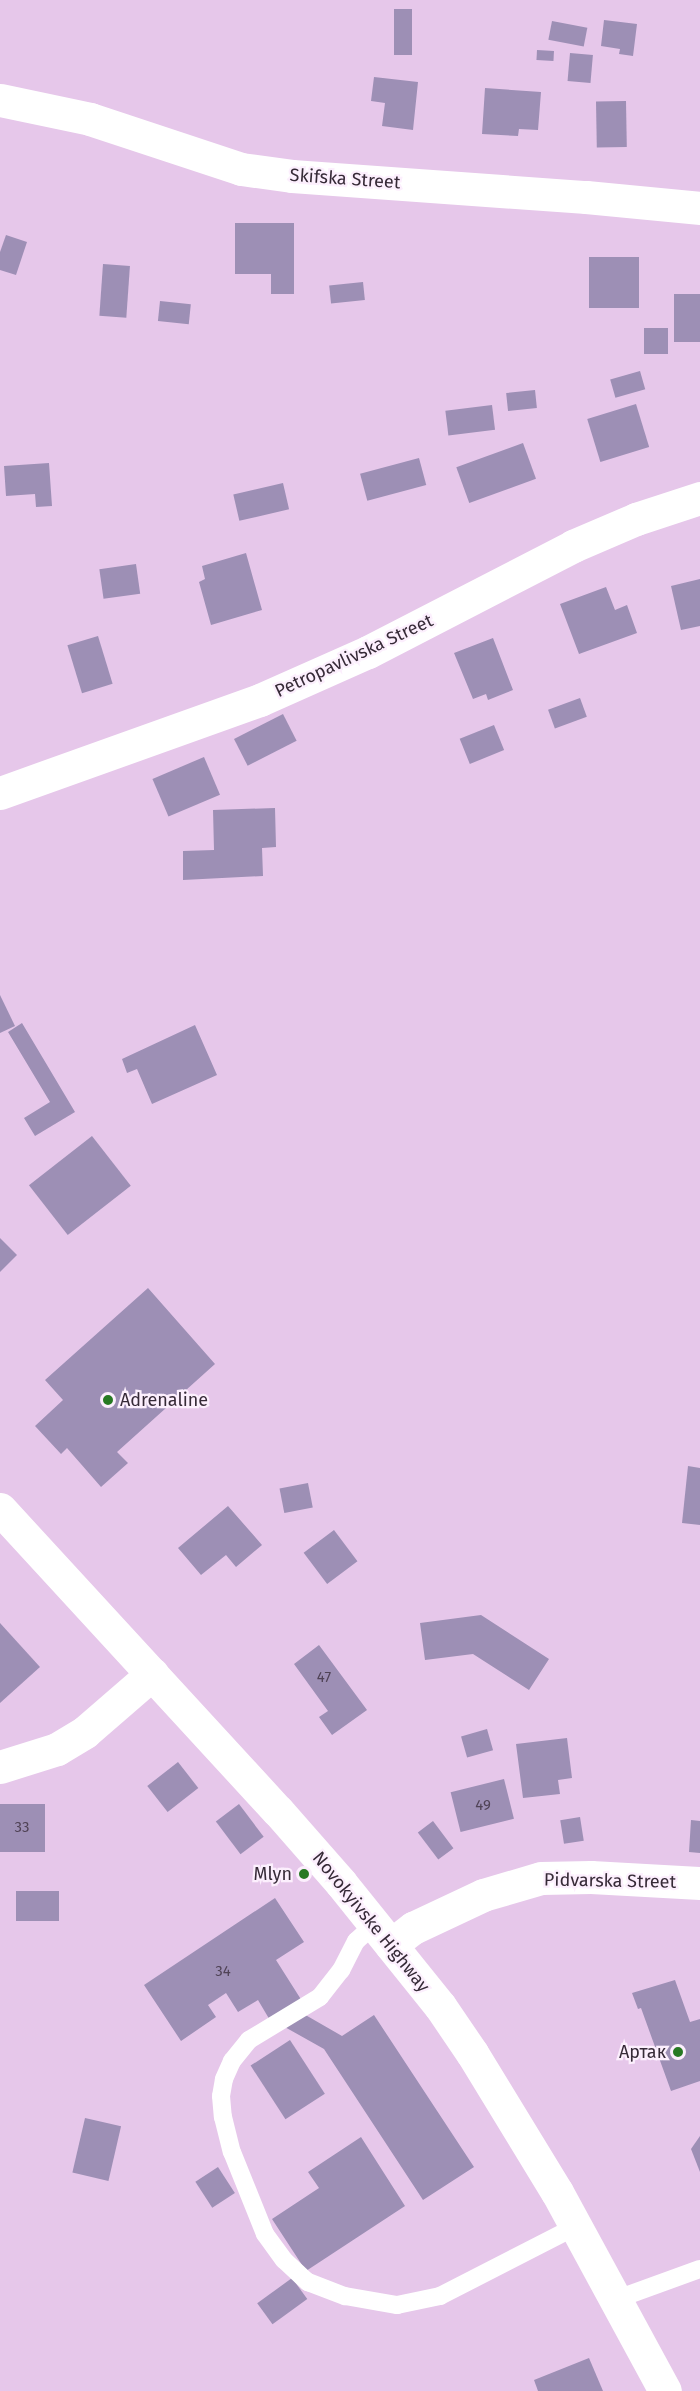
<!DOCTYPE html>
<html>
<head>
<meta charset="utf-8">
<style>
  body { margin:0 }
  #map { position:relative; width:700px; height:2391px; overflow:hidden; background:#e6c7ea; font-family:"Fira Sans",sans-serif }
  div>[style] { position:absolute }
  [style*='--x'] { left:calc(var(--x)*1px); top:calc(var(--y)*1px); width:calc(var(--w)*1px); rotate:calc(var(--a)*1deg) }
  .building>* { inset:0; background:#9d8fb5; transform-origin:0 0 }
  .lane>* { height:18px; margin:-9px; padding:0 9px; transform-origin:9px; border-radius:9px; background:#fff }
  .street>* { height:33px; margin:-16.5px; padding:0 16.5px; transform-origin:16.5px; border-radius:16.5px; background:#fff }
  .secondary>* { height:33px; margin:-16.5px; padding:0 16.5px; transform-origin:16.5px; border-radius:16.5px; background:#fff }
  .dots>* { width:16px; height:16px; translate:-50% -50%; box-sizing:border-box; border:3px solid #fceffd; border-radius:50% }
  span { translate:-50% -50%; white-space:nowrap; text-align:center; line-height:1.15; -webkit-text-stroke:4.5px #fceffd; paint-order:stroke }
  .number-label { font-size:15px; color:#504356 }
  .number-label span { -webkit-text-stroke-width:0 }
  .street-label { font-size:18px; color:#362a37 }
  .poi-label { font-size:18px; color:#362a37 }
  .left { translate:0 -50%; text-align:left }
  .right { translate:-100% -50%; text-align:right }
</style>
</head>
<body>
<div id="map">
  <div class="building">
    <div style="left:394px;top:9px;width:18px;height:46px"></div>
    <div style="clip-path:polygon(604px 20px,637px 24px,633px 56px,619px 54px,620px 49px,601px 46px)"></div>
    <div style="left:552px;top:21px;width:36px;height:19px;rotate:11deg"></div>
    <div style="left:537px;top:50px;width:17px;height:10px;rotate:3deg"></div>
    <div style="left:570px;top:53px;width:23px;height:28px;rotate:5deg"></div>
    <div style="clip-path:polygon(374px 77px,418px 82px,413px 130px,382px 126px,385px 103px,371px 101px)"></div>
    <div style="clip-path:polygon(485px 88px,541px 92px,538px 130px,519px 129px,518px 136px,482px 134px)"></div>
    <div style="left:626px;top:101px;width:46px;height:30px;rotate:89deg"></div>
    <div style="clip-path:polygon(235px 223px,294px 223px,294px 294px,271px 294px,271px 274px,235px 274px)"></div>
    <div style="clip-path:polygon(6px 235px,27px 242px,16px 275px,0 270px,0 252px)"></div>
    <div style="left:589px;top:257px;width:50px;height:51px"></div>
    <div style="left:103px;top:264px;width:27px;height:52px;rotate:4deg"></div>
    <div style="left:363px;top:282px;width:18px;height:34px;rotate:84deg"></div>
    <div style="left:674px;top:294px;width:26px;height:48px"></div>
    <div style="left:160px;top:301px;width:31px;height:20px;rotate:6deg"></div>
    <div style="left:644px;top:328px;width:24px;height:26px"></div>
    <div style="left:640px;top:371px;width:19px;height:31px;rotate:74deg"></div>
    <div style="left:535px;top:390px;width:18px;height:29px;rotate:84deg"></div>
    <div style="left:636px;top:404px;width:45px;height:51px;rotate:73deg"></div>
    <div style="left:492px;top:405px;width:25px;height:47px;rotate:83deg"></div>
    <div style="left:523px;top:443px;width:38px;height:71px;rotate:70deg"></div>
    <div style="left:419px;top:458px;width:28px;height:61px;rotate:75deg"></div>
    <div style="clip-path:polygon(49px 463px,52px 506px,36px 507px,35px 494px,6px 496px,4px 466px)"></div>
    <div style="left:283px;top:483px;width:27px;height:51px;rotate:77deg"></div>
    <div style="clip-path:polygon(246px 553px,262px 610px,211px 625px,199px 582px,205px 579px,202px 566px)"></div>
    <div style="left:136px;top:564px;width:30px;height:37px;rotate:82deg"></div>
    <div style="clip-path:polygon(700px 579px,700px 626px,681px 630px,671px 586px)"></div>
    <div style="clip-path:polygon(606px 587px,615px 610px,627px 605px,637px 633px,579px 654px,560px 604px)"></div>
    <div style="left:98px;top:636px;width:50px;height:32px;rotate:73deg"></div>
    <div style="clip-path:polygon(493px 638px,513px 690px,488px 700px,486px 694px,473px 699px,454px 653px)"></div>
    <div style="left:580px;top:698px;width:20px;height:34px;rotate:70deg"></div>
    <div style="left:283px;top:714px;width:30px;height:55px;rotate:63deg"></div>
    <div style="left:494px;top:725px;width:27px;height:37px;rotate:68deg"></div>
    <div style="left:204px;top:757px;width:41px;height:56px;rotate:67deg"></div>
    <div style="clip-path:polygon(275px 808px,276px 847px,262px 848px,263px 876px,183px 880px,183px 851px,214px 850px,213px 810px)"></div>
    <div style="clip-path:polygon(0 995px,15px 1026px,0 1033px)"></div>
    <div style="clip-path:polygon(22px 1023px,75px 1112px,35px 1136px,24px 1118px,50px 1102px,8px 1032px)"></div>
    <div style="clip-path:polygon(195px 1025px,217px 1075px,152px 1104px,137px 1069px,127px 1073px,122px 1059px)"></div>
    <div style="left:92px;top:1136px;width:63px;height:80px;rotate:52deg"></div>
    <div style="clip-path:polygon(0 1238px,17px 1255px,0 1272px)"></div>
    <div style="clip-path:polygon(148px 1288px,215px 1364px,117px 1452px,128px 1463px,101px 1487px,67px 1448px,61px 1454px,35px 1426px,63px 1400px,45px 1380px)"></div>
    <div style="clip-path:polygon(688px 1466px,700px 1468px,700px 1525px,682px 1523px)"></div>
    <div style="left:308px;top:1483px;width:25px;height:29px;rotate:79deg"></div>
    <div style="clip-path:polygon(228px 1506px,262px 1545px,236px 1567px,226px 1555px,201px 1575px,178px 1548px)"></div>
    <div style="left:334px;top:1530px;width:39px;height:38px;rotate:53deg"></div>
    <div style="clip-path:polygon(481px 1615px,549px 1659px,529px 1690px,473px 1654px,425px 1660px,420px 1623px)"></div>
    <div style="clip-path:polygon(0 1623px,40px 1667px,0 1703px)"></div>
    <div style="clip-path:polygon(319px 1645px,367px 1710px,332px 1735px,319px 1717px,328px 1711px,294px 1664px)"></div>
    <div style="left:487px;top:1729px;width:22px;height:27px;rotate:74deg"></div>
    <div style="clip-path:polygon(567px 1738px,572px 1778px,558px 1780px,560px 1794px,523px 1798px,516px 1744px)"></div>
    <div style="left:178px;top:1762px;width:33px;height:39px;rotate:52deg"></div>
    <div style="left:504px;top:1779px;width:41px;height:55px;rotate:76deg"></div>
    <div style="left:0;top:1804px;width:45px;height:48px"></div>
    <div style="left:239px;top:1804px;width:41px;height:29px;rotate:53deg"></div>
    <div style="left:580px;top:1817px;width:24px;height:20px;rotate:81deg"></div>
    <div style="clip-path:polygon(691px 1820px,700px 1821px,700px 1853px,689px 1852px)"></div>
    <div style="left:433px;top:1821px;width:34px;height:19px;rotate:53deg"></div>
    <div style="left:16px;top:1891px;width:43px;height:30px"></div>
    <div style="clip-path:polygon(275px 1898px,304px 1942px,276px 1960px,302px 2001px,271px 2022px,258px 2000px,238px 2012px,226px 1993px,208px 2005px,216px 2017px,181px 2041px,144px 1985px)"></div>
    <div style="clip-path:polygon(675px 1980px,690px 2022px,700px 2019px,700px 2081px,671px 2091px,641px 2008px,638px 2009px,632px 1993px)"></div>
    <div style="clip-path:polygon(302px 2013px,342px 2036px,374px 2015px,474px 2167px,423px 2200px,324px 2049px,283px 2026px)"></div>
    <div style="left:290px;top:2040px;width:64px;height:47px;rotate:57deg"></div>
    <div style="left:85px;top:2118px;width:37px;height:56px;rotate:13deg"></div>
    <div style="clip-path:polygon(700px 2136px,700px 2172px,691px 2149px)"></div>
    <div style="clip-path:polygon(361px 2137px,405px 2206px,306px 2271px,272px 2219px,319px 2188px,308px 2172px)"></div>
    <div style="left:218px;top:2167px;width:31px;height:27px;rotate:57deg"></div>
    <div style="left:292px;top:2278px;width:26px;height:43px;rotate:54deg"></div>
    <div style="clip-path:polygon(589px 2358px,603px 2391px,538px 2391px,534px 2380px)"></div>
  </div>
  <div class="lane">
    <div style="--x:374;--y:1925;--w:24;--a:138"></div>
    <div style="--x:356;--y:1941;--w:33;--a:117"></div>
    <div style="--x:341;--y:1970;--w:34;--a:128"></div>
    <div style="--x:320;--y:1997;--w:83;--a:148.8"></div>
    <div style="--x:249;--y:2040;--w:27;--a:129"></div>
    <div style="--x:232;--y:2061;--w:20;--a:114"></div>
    <div style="--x:224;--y:2079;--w:17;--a:100"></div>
    <div style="--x:221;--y:2096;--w:21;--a:85"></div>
    <div style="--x:223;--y:2117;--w:36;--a:76"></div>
    <div style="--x:232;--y:2152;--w:88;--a:68.1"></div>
    <div style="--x:265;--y:2234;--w:32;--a:54"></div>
    <div style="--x:284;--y:2260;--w:33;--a:43"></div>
    <div style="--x:308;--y:2282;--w:40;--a:21"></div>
    <div style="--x:345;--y:2296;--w:53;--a:9.8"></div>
    <div style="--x:397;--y:2305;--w:44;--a:-11.8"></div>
    <div style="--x:440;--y:2296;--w:154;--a:-27.1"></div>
    <div style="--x:617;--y:2299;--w:88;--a:-19.9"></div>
  </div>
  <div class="street">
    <div style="--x:0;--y:100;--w:92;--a:11.9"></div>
    <div style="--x:90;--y:119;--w:159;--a:18.3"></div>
    <div style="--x:241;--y:169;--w:51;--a:7.8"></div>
    <div style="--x:292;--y:176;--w:295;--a:4.1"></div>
    <div style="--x:586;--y:197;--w:115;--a:5.5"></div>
    <div style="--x:0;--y:793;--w:276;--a:-19.7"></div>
    <div style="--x:260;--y:700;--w:118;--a:-24"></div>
    <div style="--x:368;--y:652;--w:231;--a:-27.3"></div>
    <div style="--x:573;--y:546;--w:69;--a:-23.2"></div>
    <div style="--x:636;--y:519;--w:67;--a:-18.2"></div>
    <div style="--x:0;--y:1767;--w:60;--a:-17.5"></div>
    <div style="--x:57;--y:1749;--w:33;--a:-31"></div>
    <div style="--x:85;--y:1732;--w:89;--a:-40.9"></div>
    <div style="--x:391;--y:1945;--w:28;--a:-38"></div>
    <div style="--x:413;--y:1928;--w:77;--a:-25.2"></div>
    <div style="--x:483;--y:1895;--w:60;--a:-16.3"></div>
    <div style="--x:541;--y:1878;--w:50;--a:-1.1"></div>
    <div style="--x:591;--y:1877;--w:109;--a:3.2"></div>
  </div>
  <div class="secondary">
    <div style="--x:0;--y:1509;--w:410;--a:47.4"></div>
    <div style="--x:278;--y:1811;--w:96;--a:48.8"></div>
    <div style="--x:341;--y:1883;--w:158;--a:51.2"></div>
    <div style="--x:440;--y:2006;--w:57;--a:55.8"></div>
    <div style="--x:472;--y:2053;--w:163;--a:58.6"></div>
    <div style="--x:557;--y:2192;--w:226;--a:61.5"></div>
  </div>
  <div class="dots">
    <div style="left:108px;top:1400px;background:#277923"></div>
    <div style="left:304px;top:1874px;background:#277923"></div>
    <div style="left:678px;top:2052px;background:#277923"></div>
  </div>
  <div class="number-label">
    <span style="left:324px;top:1678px">47</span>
    <span style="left:483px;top:1806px">49</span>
    <span style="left:22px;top:1828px">33</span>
    <span style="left:223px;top:1972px">34</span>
  </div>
  <div class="street-label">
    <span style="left:345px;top:179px;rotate:4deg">Skifska Street</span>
    <span style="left:354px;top:656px;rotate:-25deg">Petropavlivska Street</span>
    <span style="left:610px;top:1881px;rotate:1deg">Pidvarska Street</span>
    <span style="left:371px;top:1922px;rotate:51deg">Novokyivske Highway</span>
  </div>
  <div class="poi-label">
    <span class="left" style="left:120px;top:1400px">Adrenaline</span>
    <span class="right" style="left:292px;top:1874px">Mlyn</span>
    <span class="right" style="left:666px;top:2052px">Артак</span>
  </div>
</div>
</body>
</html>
